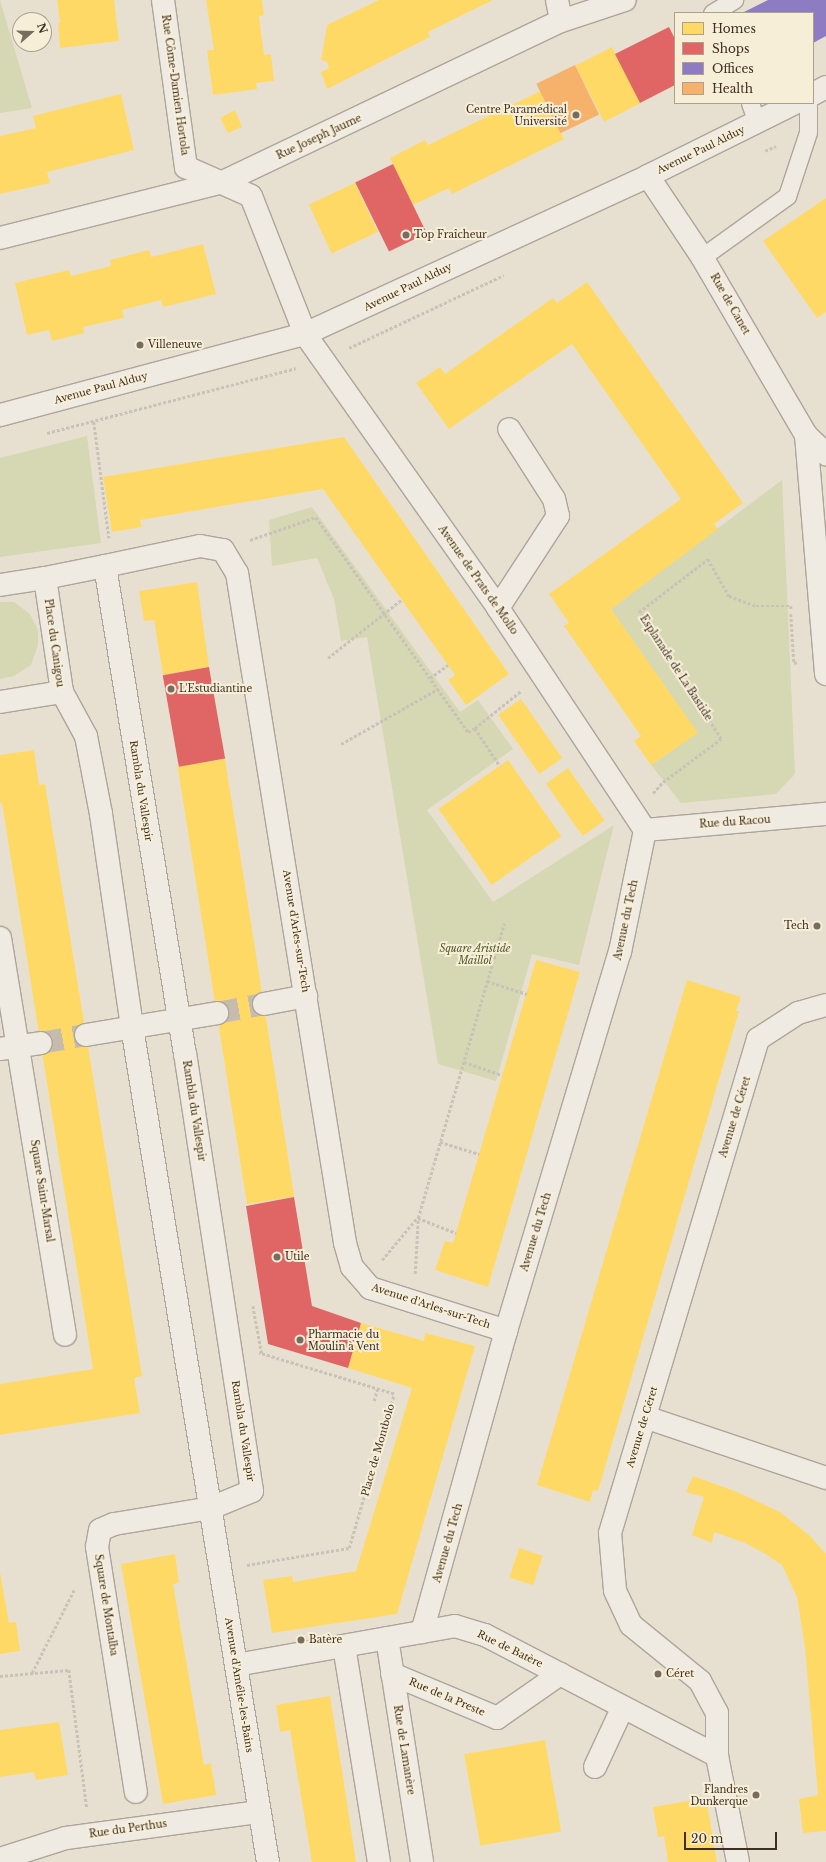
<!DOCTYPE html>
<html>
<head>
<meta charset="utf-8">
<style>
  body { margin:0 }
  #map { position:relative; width:826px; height:1862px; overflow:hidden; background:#e7e0d1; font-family:"Libre Baskerville",serif }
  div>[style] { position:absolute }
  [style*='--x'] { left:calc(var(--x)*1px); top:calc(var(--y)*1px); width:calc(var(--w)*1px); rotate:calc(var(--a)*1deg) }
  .green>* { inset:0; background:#d6d7b3 }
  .homes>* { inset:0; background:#ffd966; transform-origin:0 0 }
  .shops>* { inset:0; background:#e06666; transform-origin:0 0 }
  .offices>* { inset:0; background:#8e7cc3 }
  .health>* { inset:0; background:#f6b26b; transform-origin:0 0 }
  .minor-tunnel>* { height:22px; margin-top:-11px; transform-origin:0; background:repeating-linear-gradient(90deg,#c5bcae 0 22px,transparent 0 33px) }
  .path>* { height:2.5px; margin-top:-1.25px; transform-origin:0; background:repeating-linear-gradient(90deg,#c8c2b9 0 3px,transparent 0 5px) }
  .roads { filter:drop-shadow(1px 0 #ada599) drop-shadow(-1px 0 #ada599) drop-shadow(0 1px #ada599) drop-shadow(0 -1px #ada599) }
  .service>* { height:17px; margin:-8.5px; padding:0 8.5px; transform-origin:8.5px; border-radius:8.5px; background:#efebe3 }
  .minor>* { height:22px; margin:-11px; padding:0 11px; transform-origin:11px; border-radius:11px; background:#efebe3 }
  .dots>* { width:11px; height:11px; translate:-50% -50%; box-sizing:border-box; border:2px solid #f7eed8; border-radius:50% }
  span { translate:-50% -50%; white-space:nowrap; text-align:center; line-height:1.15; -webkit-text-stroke:4px #f7eed8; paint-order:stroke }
  .street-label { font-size:10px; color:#3d2e20 }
  .poi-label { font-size:10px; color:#3d2e20 }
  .right { translate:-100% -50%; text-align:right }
  .left { translate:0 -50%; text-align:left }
  .park-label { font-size:10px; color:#4d5a26; font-style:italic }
  .legend { position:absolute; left:674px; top:12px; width:140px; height:92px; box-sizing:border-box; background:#f7eed8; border:1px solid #ada18e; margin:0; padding:5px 7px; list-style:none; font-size:12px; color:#3d2e20 }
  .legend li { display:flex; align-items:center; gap:8px; height:20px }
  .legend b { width:20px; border:1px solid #ada18e }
  .north { position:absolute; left:12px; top:12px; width:40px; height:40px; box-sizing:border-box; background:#f7eed8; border:1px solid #ada18e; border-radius:50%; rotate:70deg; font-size:11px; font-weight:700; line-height:16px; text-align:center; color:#3d2e20 }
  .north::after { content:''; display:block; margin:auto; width:14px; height:18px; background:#786c5e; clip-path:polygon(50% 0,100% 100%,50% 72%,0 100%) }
  .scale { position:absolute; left:684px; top:1832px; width:93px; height:18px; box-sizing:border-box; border:2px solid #3d2e20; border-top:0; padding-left:5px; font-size:12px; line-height:14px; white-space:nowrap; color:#3d2e20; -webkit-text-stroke:3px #f7eed8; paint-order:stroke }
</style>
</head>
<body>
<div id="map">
  <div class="green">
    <div style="clip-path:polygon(0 0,32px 108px,0 113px)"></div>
    <div style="clip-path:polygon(87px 436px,101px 543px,0 557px,0 458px)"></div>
    <div style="clip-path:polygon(782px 480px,795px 774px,776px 794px,681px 803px,651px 765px,697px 733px,611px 609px)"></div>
    <div style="clip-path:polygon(312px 507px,460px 712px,478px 700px,513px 749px,427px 810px,493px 902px,614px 825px,579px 965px,532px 954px,496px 1081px,438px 1064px,367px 637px,341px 641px,334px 599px,317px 558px,272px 566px,269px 520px)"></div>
    <div style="clip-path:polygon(0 602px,14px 602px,30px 614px,38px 630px,38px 645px,31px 665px,14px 676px,0 679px)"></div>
  </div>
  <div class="homes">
    <div style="clip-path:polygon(57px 0,114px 0,119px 41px,60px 48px,58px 23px,60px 23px)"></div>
    <div style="clip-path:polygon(206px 0,262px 0,264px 15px,259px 16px,264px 55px,271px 54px,274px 81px,256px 83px,257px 89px,213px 95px,207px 50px,214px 50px)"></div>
    <div style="clip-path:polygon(379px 0,493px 0,428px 32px,430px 37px,327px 89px,321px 72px,329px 68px,327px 62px,321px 60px,327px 25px)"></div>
    <div style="left:612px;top:47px;width:63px;height:41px;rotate:63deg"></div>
    <div style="clip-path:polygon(541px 91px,564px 139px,452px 194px,449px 188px,413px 205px,390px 158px,425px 140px,428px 145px)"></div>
    <div style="clip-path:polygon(121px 94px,134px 150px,47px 172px,50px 183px,0 194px,0 136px,36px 128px,33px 116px)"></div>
    <div style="clip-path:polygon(235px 110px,242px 127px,228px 133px,220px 118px)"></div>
    <div style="left:355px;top:183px;width:54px;height:51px;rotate:65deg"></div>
    <div style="clip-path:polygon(826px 198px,826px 312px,817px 318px,763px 241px)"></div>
    <div style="clip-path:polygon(203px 244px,216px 294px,163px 307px,161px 300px,122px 310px,124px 318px,83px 327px,84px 333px,52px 341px,49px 330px,27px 335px,15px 283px,69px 270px,71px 276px,111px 266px,110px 260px,149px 250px,151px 257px)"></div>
    <div style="clip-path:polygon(587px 282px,743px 503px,714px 524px,718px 529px,611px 609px,698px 733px,651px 765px,634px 741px,641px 736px,564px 626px,569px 623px,549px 594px,681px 499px,572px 344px,449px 429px,416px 383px,440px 367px,445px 374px,553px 298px,557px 303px)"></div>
    <div style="clip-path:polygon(344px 437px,509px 674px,466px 705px,448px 680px,455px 675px,323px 489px,140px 520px,142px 527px,112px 532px,103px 477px)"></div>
    <div style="clip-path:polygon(197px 582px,209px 667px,163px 675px,154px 620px,144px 621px,139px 591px)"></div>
    <div style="left:521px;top:699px;width:72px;height:28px;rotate:55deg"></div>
    <div style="clip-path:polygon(34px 750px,39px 785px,45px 784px,142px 1376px,134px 1378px,140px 1413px,0 1435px,0 1384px,93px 1369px,2px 803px,0 803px,0 755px)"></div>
    <div style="left:225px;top:759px;width:443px;height:48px;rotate:81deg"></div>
    <div style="left:508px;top:760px;width:93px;height:85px;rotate:55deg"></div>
    <div style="left:568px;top:768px;width:64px;height:27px;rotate:55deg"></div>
    <div style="clip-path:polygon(536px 960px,580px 972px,488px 1287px,435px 1270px,445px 1241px,453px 1243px)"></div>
    <div style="clip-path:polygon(687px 980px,741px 997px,736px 1011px,739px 1011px,598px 1491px,593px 1490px,590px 1502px,537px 1485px)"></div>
    <div style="clip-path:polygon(361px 1323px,424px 1341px,425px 1333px,475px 1346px,397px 1614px,272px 1633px,263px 1580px,292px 1576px,293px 1582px,356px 1571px,412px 1388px,348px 1368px)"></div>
    <div style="clip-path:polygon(693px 1476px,737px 1492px,780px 1512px,810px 1536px,826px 1554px,826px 1831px,803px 1833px,799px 1799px,818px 1795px,805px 1648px,797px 1597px,782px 1565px,764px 1553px,745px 1543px,714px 1532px,712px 1543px,692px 1535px,704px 1497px,686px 1492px)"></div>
    <div style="left:519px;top:1548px;width:25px;height:31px;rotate:18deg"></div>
    <div style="clip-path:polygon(175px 1554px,179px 1583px,173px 1584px,188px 1672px,204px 1765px,211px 1763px,216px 1795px,163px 1804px,121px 1564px)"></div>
    <div style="clip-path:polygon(0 1572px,9px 1623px,16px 1622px,20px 1651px,0 1654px)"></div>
    <div style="clip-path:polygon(330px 1696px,343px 1777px,356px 1862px,312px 1862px,290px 1730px,280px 1732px,276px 1705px)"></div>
    <div style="clip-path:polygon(59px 1722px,68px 1775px,36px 1780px,34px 1772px,0 1777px,0 1730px)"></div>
    <div style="left:545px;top:1740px;width:93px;height:82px;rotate:80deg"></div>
    <div style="clip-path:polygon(706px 1798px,717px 1862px,668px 1862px,664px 1836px,658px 1837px,653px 1807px)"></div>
  </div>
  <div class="shops">
    <div style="clip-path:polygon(669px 27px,675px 39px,675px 85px,640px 103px,615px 54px)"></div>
    <div style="left:393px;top:164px;width:77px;height:42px;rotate:64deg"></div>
    <div style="left:209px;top:667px;width:93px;height:47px;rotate:80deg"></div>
    <div style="clip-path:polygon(294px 1197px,312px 1306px,361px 1323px,348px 1368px,268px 1344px,246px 1206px)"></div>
  </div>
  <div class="offices">
    <div style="clip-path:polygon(768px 0,826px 0,826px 36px,813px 43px,813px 13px,742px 13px)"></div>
  </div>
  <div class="health">
    <div style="left:575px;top:65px;width:55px;height:43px;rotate:64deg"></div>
  </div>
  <div class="minor-tunnel">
    <div style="--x:217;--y:1013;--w:48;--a:-10.8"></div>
    <div style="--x:41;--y:1043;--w:46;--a:-10.1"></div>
  </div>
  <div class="path">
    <div style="--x:765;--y:151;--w:12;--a:-24"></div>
    <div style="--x:349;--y:348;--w:171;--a:-25.2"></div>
    <div style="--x:94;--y:422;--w:117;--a:82.6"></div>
    <div style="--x:47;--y:433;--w:257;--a:-14.6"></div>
    <div style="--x:250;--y:540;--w:70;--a:-19.2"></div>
    <div style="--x:316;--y:517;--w:263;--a:54.7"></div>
    <div style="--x:468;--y:732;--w:8;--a:-30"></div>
    <div style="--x:475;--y:728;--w:45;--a:56.7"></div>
    <div style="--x:791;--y:614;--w:49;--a:86.5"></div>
    <div style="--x:794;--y:663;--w:3;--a:-18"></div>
    <div style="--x:328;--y:658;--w:93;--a:-38.5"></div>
    <div style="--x:430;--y:678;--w:22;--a:-36"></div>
    <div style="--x:475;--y:728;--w:59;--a:-38.8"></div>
    <div style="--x:341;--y:744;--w:112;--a:-29.6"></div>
    <div style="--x:653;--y:793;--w:15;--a:-48"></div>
    <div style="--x:663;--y:782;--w:72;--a:-36.6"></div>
    <div style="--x:721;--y:739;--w:151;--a:-122.8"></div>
    <div style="--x:639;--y:612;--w:87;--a:-37.5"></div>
    <div style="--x:708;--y:559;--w:43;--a:60.4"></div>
    <div style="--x:729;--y:596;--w:29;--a:20"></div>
    <div style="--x:756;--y:606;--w:35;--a:0"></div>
    <div style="--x:791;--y:606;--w:3;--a:90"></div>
    <div style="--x:487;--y:981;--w:42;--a:18"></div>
    <div style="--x:464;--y:1062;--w:40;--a:18.9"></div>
    <div style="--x:440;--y:1142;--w:41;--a:17.1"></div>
    <div style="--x:418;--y:1218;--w:41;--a:21.5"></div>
    <div style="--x:382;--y:1260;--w:55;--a:-50.2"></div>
    <div style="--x:415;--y:1274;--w:56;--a:-86.9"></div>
    <div style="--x:418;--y:1218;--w:307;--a:-73.7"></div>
    <div style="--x:253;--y:1306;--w:49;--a:79.4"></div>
    <div style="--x:374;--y:1401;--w:12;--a:-76"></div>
    <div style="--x:247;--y:1565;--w:103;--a:-9.5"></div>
    <div style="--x:349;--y:1548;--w:160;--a:-73.7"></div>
    <div style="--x:394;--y:1394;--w:141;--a:-163.1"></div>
    <div style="--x:32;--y:1673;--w:95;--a:-63.2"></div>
    <div style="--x:0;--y:1676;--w:69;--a:-5"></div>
    <div style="--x:69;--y:1670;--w:139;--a:82.6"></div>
  </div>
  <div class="roads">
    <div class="service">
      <div style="--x:712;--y:13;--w:26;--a:-31"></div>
      <div style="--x:750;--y:103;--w:20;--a:70"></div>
      <div style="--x:702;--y:257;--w:105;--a:-35.7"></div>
      <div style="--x:787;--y:196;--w:67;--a:-71.8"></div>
      <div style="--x:808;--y:132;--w:29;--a:-90"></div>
    </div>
    <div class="minor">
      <div style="--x:163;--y:0;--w:169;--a:82.2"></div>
      <div style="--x:186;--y:167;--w:71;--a:24"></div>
      <div style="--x:251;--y:196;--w:148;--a:68.6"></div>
      <div style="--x:305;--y:334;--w:335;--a:54.8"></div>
      <div style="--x:498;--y:608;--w:266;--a:56.5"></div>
      <div style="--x:557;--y:0;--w:21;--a:79"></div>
      <div style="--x:813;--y:94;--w:15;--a:-28"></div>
      <div style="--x:648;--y:176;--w:97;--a:56.3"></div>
      <div style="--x:702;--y:257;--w:206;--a:59.7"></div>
      <div style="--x:806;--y:435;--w:240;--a:85.2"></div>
      <div style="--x:0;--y:238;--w:230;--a:-14.1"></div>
      <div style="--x:223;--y:182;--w:374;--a:-25.5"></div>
      <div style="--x:561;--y:21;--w:67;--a:-18.2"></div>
      <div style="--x:0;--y:415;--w:316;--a:-14.9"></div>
      <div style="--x:305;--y:334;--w:378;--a:-24.7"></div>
      <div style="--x:648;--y:176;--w:164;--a:-26.4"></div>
      <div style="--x:806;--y:435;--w:28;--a:44"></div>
      <div style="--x:105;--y:566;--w:97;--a:-11.9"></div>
      <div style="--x:200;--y:546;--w:23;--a:10"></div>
      <div style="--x:223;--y:550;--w:27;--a:59"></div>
      <div style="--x:237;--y:573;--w:679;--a:80.84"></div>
      <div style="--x:345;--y:1243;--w:25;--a:74"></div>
      <div style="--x:352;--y:1267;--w:28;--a:49"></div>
      <div style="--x:370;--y:1288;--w:143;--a:17.5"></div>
      <div style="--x:45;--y:578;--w:61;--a:-11.3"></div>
      <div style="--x:105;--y:566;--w:494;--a:80.7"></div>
      <div style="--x:185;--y:1053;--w:443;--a:81.3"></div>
      <div style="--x:252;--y:1491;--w:44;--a:157.5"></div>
      <div style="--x:211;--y:1508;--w:98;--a:170.6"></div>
      <div style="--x:114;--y:1524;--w:15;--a:157"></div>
      <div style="--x:100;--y:1530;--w:17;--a:100"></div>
      <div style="--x:97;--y:1547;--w:248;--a:81"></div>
      <div style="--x:0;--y:585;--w:46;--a:-8.8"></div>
      <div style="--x:45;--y:578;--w:115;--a:81.5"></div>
      <div style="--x:62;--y:692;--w:50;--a:61.4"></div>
      <div style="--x:86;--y:736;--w:79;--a:79.1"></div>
      <div style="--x:101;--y:814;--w:215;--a:81.7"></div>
      <div style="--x:132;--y:1027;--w:846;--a:80.75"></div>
      <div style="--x:498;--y:608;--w:110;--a:-56.9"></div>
      <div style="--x:558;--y:516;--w:17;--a:-103"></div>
      <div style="--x:554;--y:499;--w:83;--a:-122.7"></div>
      <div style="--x:0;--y:702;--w:63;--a:-9.2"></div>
      <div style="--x:645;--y:830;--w:182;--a:-5.1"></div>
      <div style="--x:0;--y:938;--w:402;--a:80.7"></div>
      <div style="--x:264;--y:1004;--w:43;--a:-10.8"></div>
      <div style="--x:86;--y:1035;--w:133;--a:-9.5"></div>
      <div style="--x:0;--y:1049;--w:41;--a:-8.3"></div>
      <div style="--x:645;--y:1417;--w:191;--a:18.6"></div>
      <div style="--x:422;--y:1632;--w:313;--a:-74.4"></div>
      <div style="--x:506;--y:1331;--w:396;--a:-73.3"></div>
      <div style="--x:620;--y:952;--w:125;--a:-78.4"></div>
      <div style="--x:387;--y:1638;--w:227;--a:81.1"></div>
      <div style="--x:344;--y:1646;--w:219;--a:80.8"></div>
      <div style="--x:236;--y:1665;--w:222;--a:-10.1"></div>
      <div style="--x:455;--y:1626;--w:31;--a:17"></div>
      <div style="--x:485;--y:1635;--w:262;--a:27.5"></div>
      <div style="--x:392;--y:1674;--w:114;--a:22.7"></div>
      <div style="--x:497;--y:1718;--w:77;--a:-34.9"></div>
      <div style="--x:595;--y:1767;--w:66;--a:-65"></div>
      <div style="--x:0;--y:1859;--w:69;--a:-17.7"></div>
      <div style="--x:66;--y:1838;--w:195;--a:-7.7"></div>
      <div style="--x:738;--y:1862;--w:108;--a:-101.2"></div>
      <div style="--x:717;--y:1756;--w:43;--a:-90"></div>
      <div style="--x:717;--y:1713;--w:36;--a:-118"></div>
      <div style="--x:700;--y:1681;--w:89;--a:-140.9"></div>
      <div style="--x:631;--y:1625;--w:38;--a:-115"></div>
      <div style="--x:615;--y:1590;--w:57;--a:-95"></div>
      <div style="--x:610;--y:1533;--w:516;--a:-73.32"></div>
      <div style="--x:758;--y:1039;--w:48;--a:-33"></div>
      <div style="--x:798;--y:1013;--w:29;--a:-16"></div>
    </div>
  </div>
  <div class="dots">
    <div style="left:576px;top:115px;background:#786c5e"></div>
    <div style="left:406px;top:235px;background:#786c5e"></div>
    <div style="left:140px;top:345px;background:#786c5e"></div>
    <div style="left:171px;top:689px;background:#786c5e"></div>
    <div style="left:817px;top:926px;background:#786c5e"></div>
    <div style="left:277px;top:1257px;background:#786c5e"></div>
    <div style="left:300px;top:1340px;background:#786c5e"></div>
    <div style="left:301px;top:1640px;background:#786c5e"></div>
    <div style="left:658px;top:1674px;background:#786c5e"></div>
    <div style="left:756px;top:1795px;background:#786c5e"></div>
  </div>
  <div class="street-label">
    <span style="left:175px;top:85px;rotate:82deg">Rue Côme-Damien Hortola</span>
    <span style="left:319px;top:137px;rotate:-25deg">Rue Joseph Jaume</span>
    <span style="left:701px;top:150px;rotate:-26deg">Avenue Paul Alduy</span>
    <span style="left:408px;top:287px;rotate:-26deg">Avenue Paul Alduy</span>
    <span style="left:730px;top:304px;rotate:60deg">Rue de Canet</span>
    <span style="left:101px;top:388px;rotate:-15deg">Avenue Paul Alduy</span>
    <span style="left:478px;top:580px;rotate:55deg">Avenue de Prats de Mollo</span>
    <span style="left:54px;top:643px;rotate:82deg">Place du Canigou</span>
    <span style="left:676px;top:668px;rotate:57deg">Esplanade de La Bastide</span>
    <span style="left:141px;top:791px;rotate:81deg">Rambla du Vallespir</span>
    <span style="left:735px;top:822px;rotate:-4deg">Rue du Racou</span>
    <span style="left:626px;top:920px;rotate:-78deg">Avenue du Tech</span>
    <span style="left:296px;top:931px;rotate:81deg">Avenue d'Arles-sur-Tech</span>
    <span style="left:194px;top:1111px;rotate:81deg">Rambla du Vallespir</span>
    <span style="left:735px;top:1117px;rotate:-73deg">Avenue de Céret</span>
    <span style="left:42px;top:1191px;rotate:81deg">Square Saint-Marsal</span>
    <span style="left:536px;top:1232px;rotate:-73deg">Avenue du Tech</span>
    <span style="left:431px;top:1306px;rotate:18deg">Avenue d'Arles-sur-Tech</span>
    <span style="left:642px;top:1427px;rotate:-73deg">Avenue de Céret</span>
    <span style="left:243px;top:1431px;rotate:81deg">Rambla du Vallespir</span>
    <span style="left:378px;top:1450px;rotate:-74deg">Place de Montbolo</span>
    <span style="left:448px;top:1543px;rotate:-74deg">Avenue du Tech</span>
    <span style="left:106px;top:1605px;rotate:81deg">Square de Montalba</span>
    <span style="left:510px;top:1649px;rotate:26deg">Rue de Batère</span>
    <span style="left:239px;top:1685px;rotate:81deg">Avenue d'Amélie-les-Bains</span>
    <span style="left:447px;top:1697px;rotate:23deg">Rue de la Preste</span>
    <span style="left:404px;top:1750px;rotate:81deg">Rue de Lamanère</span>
    <span style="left:128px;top:1829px;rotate:-8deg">Rue du Perthus</span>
  </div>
  <div class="poi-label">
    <span class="right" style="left:567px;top:115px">Centre Paramédical<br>Université</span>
    <span class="left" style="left:414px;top:235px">Top Fraîcheur</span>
    <span class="left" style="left:148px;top:345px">Villeneuve</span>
    <span class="left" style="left:179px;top:689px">L'Estudiantine</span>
    <span class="right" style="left:809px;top:926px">Tech</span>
    <span class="left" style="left:285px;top:1257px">Utile</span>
    <span class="left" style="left:308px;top:1340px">Pharmacie du<br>Moulin à Vent</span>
    <span class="left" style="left:309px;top:1640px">Batère</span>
    <span class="left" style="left:666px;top:1674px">Céret</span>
    <span class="right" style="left:748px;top:1795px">Flandres<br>Dunkerque</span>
  </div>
  <div class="park-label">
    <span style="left:475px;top:954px">Square Aristide<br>Maillol</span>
  </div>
  <ul class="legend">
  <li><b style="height:11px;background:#ffd966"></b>Homes</li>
  <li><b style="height:11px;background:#e06666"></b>Shops</li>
  <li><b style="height:11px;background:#8e7cc3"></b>Offices</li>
  <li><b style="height:11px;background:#f6b26b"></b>Health</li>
  </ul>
  <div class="north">N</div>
  <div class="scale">20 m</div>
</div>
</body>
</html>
